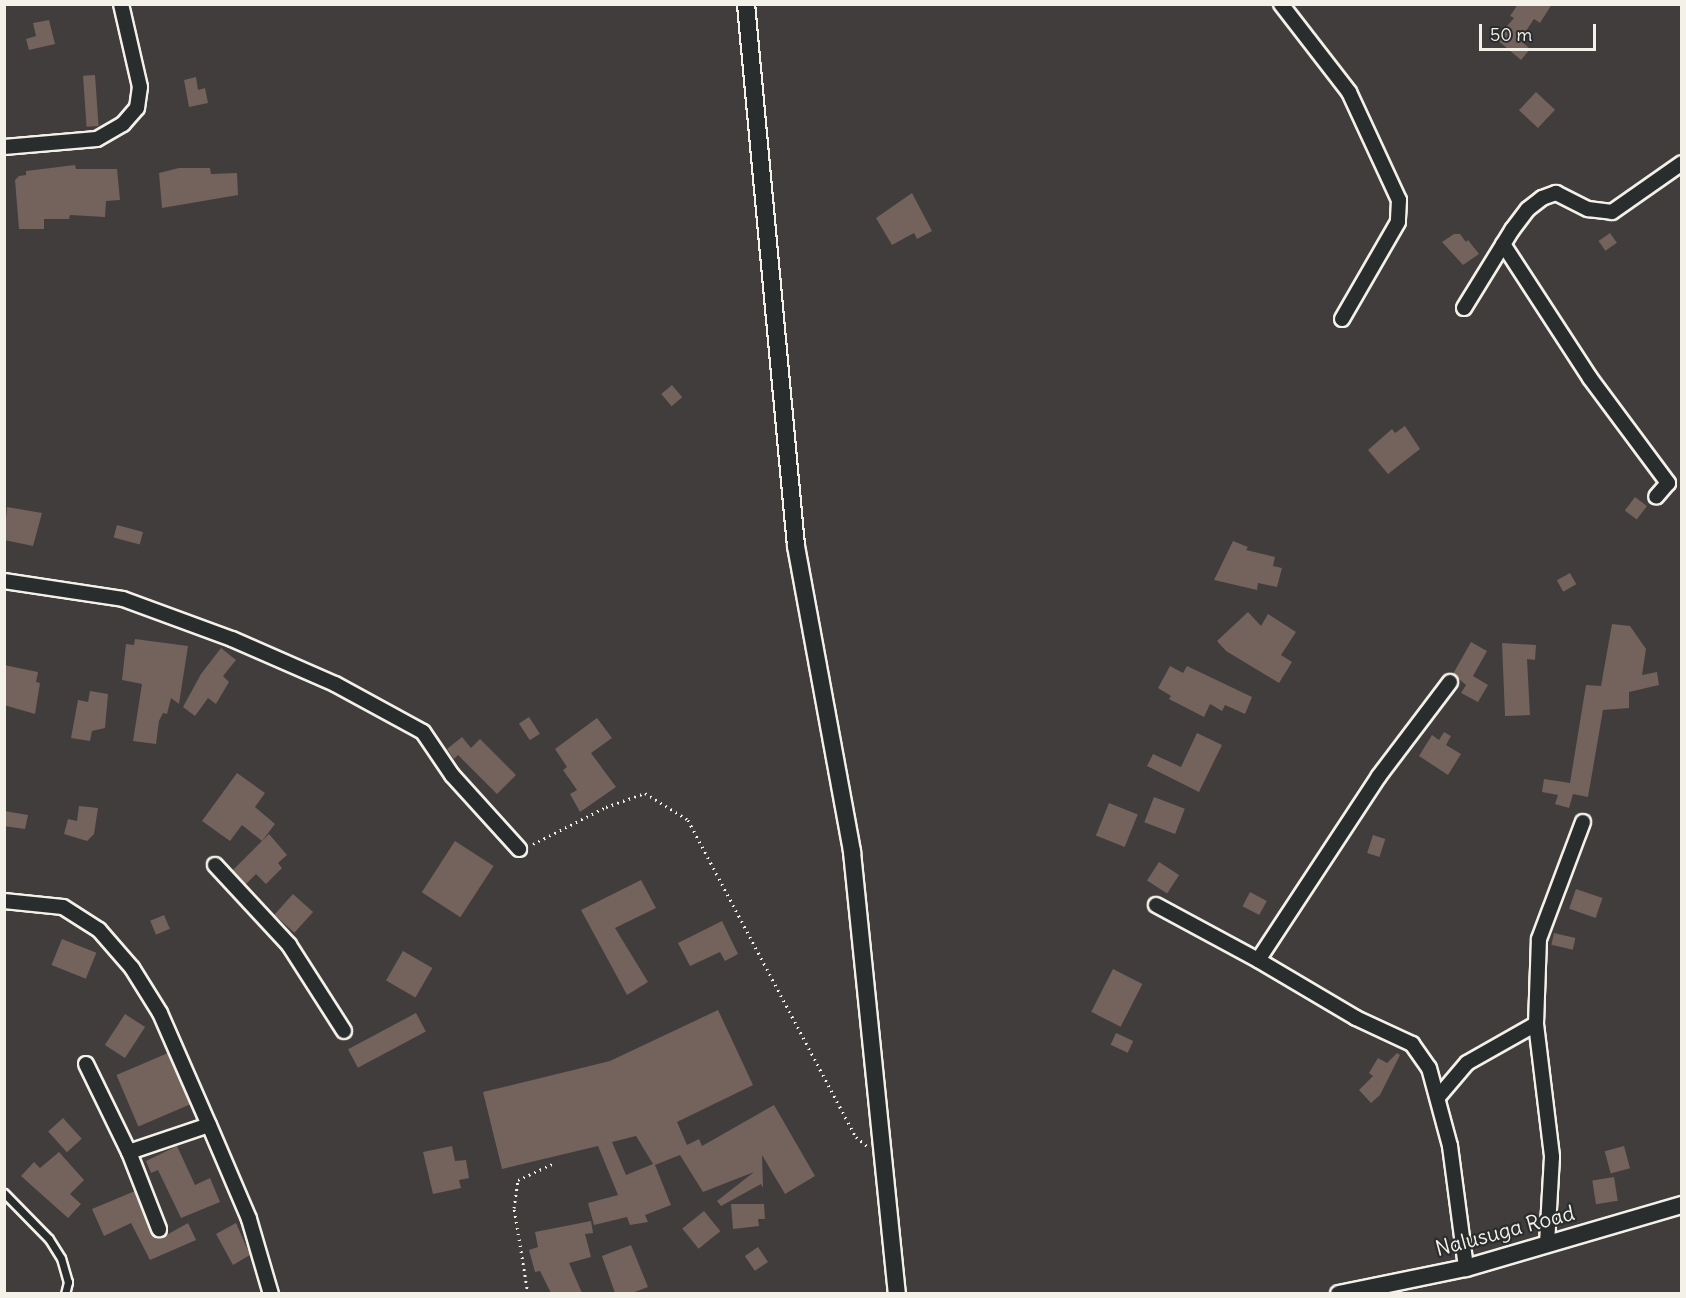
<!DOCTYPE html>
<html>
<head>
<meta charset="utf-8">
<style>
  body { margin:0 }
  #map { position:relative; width:1686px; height:1298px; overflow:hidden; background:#403d3c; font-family:Delius,sans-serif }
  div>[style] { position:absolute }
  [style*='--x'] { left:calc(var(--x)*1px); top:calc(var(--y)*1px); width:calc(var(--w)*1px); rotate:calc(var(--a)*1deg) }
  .building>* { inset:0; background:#74625c; transform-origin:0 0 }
  .path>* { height:3px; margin-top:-1.5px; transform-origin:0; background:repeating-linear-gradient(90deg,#f4f1e8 0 1.5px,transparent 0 6px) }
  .roads { filter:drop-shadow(2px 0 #f4f1e8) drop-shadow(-2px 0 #f4f1e8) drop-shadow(0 2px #f4f1e8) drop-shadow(0 -2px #f4f1e8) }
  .service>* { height:7px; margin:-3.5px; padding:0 3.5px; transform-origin:3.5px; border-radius:3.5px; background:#2a2d2e }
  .minor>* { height:14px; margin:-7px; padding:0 7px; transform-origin:7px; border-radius:7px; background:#2a2d2e }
  .tertiary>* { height:16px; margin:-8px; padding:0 8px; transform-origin:8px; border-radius:8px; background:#2a2d2e }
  span { translate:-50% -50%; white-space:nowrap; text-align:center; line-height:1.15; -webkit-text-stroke:4.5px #2a2d2e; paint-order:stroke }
  .street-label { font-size:21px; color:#f4f1e8 }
  .frame { position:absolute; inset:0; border:6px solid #f4f1e8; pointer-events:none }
  .scale { position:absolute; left:1479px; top:24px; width:117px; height:27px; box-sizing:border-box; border:3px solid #f4f1e8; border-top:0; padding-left:8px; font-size:18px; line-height:21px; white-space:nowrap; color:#f4f1e8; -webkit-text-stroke:4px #2a2d2e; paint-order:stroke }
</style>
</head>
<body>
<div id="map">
  <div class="building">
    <div style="clip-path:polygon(1518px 4px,1552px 4px,1540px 23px,1534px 19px,1520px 40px,1530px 49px,1521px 60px,1496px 39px,1514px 18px,1510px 16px)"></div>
    <div style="clip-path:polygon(49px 20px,55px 44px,29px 50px,26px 39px,36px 36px,33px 23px)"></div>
    <div style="left:95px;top:75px;width:51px;height:12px;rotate:86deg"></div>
    <div style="clip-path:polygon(196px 77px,198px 90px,205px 88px,208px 103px,189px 107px,184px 80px)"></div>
    <div style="left:1536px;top:92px;width:26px;height:25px;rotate:43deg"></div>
    <div style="clip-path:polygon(75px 165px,76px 169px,117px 169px,120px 200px,106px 201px,105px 217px,70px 215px,69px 219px,44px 219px,44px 229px,19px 229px,15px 180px,19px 176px,26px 175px,26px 171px)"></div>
    <div style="clip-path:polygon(179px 168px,210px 168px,211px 174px,237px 173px,238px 195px,162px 208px,159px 173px)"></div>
    <div style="clip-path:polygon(912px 193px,932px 231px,917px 239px,914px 233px,892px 245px,876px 218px)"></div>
    <div style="left:1610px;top:233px;width:12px;height:14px;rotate:55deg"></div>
    <div style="clip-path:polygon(1454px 234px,1460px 234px,1466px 242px,1468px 240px,1479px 254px,1463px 265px,1442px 242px)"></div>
    <div style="left:672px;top:385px;width:16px;height:14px;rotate:50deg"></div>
    <div style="clip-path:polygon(1405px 426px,1420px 449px,1388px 474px,1368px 450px,1392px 429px,1395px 433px)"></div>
    <div style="left:1635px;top:497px;width:15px;height:17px;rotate:37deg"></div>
    <div style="clip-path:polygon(7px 507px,42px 513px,33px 546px,4px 540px)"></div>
    <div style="left:117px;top:525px;width:27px;height:13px;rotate:15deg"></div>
    <div style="clip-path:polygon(1233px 541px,1248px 547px,1246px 550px,1275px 557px,1273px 566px,1282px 568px,1277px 587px,1258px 583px,1257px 590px,1214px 580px)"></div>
    <div style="left:1570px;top:573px;width:13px;height:15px;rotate:61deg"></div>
    <div style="clip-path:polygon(1248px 612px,1261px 626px,1268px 614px,1296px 632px,1281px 655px,1292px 662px,1279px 683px,1226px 651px,1217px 641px)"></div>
    <div style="clip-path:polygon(1612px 624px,1630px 626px,1646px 649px,1642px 675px,1657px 672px,1659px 685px,1629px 692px,1629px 708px,1603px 710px,1588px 797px,1573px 794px,1569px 808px,1555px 804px,1558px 795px,1542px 792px,1544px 779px,1570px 783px,1586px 685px,1601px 686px)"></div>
    <div style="clip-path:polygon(135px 639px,188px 646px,179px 704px,171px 698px,167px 714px,163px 713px,159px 721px,156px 744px,133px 741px,142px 684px,122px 680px,126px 644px,134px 645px)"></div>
    <div style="clip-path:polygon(1471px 642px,1487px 651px,1473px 676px,1488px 685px,1478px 702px,1461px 693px,1466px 685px,1453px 674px)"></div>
    <div style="clip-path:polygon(1502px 643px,1536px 645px,1535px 660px,1527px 659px,1530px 715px,1505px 716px)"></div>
    <div style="clip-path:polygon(221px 648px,236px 660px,223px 676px,229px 682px,216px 704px,208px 698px,195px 716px,183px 707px,201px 674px)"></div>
    <div style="clip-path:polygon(4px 665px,38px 672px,36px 682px,40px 683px,35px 714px,4px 705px)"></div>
    <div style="clip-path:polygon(1170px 666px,1183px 673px,1187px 666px,1252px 697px,1245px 714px,1225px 705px,1222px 711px,1210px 704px,1204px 717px,1169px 699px,1171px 696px,1158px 688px)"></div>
    <div style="clip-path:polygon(90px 691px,108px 694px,105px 728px,92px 731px,90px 741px,71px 738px,78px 700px,88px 702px)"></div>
    <div style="left:529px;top:717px;width:20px;height:12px;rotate:57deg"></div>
    <div style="clip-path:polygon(597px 718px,612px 738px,591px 753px,616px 787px,580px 812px,570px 794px,577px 790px,563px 770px,567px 767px,555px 749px)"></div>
    <div style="clip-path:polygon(1444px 732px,1451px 736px,1446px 745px,1461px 754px,1448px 775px,1419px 756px,1432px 735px,1439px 740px)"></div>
    <div style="clip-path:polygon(1197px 733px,1222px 745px,1199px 792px,1147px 766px,1153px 754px,1181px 767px)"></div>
    <div style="clip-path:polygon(462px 737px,471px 748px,480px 739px,516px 775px,497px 794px,458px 755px,454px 759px,447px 749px)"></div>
    <div style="clip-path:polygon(237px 773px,265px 793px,255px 807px,275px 824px,262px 841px,242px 825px,230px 841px,202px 821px)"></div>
    <div style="left:1154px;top:797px;width:33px;height:27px;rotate:21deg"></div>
    <div style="left:1109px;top:803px;width:31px;height:35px;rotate:22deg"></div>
    <div style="clip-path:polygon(79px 806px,98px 808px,94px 834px,87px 841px,64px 834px,68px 819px,77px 821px)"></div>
    <div style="clip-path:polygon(4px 811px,28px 815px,25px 829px,4px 826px)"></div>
    <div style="clip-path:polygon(269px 834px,287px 855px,278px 863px,282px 868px,266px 884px,256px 874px,246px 884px,233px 870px)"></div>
    <div style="left:1373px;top:835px;width:13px;height:19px;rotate:18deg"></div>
    <div style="left:455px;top:841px;width:46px;height:61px;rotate:33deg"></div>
    <div style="left:1159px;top:862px;width:24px;height:22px;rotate:33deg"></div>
    <div style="clip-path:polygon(641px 880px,656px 908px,615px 928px,648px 982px,627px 995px,581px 910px)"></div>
    <div style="left:1576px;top:889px;width:28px;height:21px;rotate:19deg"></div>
    <div style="left:1250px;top:892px;width:19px;height:16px;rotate:28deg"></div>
    <div style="left:293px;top:894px;width:27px;height:28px;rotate:42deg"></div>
    <div style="left:164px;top:915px;width:15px;height:15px;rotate:67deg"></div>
    <div style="clip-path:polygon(722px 921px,738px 954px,725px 961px,720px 952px,690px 966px,678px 943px)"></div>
    <div style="left:1554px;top:933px;width:22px;height:12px;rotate:13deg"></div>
    <div style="left:62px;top:939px;width:37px;height:28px;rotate:22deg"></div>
    <div style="left:403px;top:951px;width:34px;height:34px;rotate:30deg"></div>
    <div style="left:1113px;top:969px;width:33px;height:48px;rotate:27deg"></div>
    <div style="clip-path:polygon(evenodd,718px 1010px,753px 1085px,677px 1122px,687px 1145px,699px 1139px,702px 1146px,774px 1105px,815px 1176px,785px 1194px,762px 1155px,763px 1188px,761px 1184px,721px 1206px,717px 1201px,754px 1172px,703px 1192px,680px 1155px,655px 1165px,671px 1205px,645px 1215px,648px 1222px,630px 1225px,627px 1217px,594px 1225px,588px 1203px,618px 1195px,598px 1146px,502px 1169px,483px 1092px,610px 1061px,718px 1010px,636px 1136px,653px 1164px,626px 1175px,612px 1142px,636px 1136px)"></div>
    <div style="left:416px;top:1013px;width:21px;height:77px;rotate:62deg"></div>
    <div style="left:125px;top:1014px;width:24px;height:37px;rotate:33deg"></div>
    <div style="left:1116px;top:1033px;width:19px;height:13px;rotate:25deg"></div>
    <div style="left:168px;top:1053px;width:56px;height:56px;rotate:67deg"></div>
    <div style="clip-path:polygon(1397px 1053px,1400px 1055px,1380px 1095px,1371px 1103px,1359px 1090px,1373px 1076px,1369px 1073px,1378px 1058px,1387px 1063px)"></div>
    <div style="left:63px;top:1118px;width:28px;height:20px;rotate:48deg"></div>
    <div style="clip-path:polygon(177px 1146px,195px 1185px,210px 1178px,220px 1202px,181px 1218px,158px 1170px,151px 1173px,146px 1161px)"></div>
    <div style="clip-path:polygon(452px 1146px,455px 1161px,466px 1160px,469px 1178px,459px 1180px,461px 1188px,433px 1194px,423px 1152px)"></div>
    <div style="left:1624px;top:1146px;width:23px;height:20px;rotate:75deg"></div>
    <div style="clip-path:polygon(59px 1152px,84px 1180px,70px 1194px,81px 1204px,68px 1218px,21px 1176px,34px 1162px,40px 1168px)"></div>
    <div style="left:1614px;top:1177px;width:24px;height:22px;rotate:81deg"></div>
    <div style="clip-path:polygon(135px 1191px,154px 1236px,163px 1237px,188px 1223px,196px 1240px,150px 1260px,131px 1223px,104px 1236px,92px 1209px)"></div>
    <div style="clip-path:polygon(731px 1204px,764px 1204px,765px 1219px,758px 1219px,759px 1226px,733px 1229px)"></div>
    <div style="left:704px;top:1211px;width:26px;height:28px;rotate:51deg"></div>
    <div style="clip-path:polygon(591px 1221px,593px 1233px,585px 1234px,591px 1257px,569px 1263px,582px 1293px,551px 1293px,540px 1271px,535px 1272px,529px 1250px,538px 1247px,535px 1232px)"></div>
    <div style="clip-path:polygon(236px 1223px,250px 1255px,233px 1265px,216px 1234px)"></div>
    <div style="clip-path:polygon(631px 1245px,648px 1287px,632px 1293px,615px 1293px,602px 1256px)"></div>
    <div style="left:758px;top:1247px;width:18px;height:16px;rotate:56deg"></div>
  </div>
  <div class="path">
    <div style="--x:533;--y:844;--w:82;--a:-26.9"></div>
    <div style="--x:606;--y:807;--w:41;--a:-19.7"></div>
    <div style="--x:645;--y:793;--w:51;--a:32.1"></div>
    <div style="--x:688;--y:820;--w:359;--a:62.1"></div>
    <div style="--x:856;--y:1137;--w:14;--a:39"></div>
    <div style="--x:528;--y:1294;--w:87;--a:-99.2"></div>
    <div style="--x:514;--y:1208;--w:28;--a:-82"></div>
    <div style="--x:518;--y:1180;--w:38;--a:-25"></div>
  </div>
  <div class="roads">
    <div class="service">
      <div style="--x:4;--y:1193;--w:64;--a:45.6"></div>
      <div style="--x:49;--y:1239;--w:22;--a:58"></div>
      <div style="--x:61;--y:1258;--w:25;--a:74"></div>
      <div style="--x:68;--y:1282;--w:12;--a:104"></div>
    </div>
    <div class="minor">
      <div style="--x:1281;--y:4;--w:111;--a:52.3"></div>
      <div style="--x:1349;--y:92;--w:119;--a:65.2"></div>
      <div style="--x:1399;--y:200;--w:22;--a:93"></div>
      <div style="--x:1398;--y:222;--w:112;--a:120"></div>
      <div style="--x:4;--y:147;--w:93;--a:-4.9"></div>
      <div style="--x:97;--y:139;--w:30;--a:-30"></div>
      <div style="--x:123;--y:124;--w:21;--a:-49"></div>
      <div style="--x:137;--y:108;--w:21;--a:-82"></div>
      <div style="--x:140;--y:87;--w:85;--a:-102.9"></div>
      <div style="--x:1503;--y:244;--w:160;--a:57"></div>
      <div style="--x:1590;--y:378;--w:131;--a:53.4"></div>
      <div style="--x:1668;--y:483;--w:18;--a:131"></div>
      <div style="--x:1464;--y:308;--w:92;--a:-58.4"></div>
      <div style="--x:1512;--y:230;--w:26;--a:-53"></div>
      <div style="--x:1528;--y:209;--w:18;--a:-38"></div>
      <div style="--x:1542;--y:198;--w:15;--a:-20"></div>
      <div style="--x:1556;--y:193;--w:36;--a:27"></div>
      <div style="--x:1588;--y:209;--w:24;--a:7"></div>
      <div style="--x:1612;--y:212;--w:85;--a:-35"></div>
      <div style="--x:4;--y:581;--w:120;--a:8.6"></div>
      <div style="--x:123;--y:599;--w:116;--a:20.2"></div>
      <div style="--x:232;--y:639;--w:112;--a:23.6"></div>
      <div style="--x:335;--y:684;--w:100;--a:28.6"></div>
      <div style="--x:423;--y:732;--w:52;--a:56"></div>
      <div style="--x:452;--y:775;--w:100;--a:47.8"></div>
      <div style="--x:1450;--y:682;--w:118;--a:127.1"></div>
      <div style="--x:1379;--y:776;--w:220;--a:123.3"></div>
      <div style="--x:1258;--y:960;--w:114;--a:30.6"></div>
      <div style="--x:1356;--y:1018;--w:62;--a:24.9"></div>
      <div style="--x:1412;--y:1044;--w:29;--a:55"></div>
      <div style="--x:1429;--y:1068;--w:81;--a:74.9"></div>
      <div style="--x:1450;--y:1146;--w:123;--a:82.5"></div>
      <div style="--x:215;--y:865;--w:109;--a:47.2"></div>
      <div style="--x:289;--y:945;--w:102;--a:57.4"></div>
      <div style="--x:4;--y:901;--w:59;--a:5.8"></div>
      <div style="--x:63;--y:907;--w:43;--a:32.6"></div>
      <div style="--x:99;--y:930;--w:50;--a:49"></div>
      <div style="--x:132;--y:968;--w:53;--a:58.1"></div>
      <div style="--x:160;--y:1013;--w:122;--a:66.4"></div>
      <div style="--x:209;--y:1125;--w:102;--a:66.9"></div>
      <div style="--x:249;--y:1219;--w:78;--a:73.7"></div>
      <div style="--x:1156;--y:905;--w:116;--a:28.3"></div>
      <div style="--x:1536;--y:1024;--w:134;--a:83.1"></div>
      <div style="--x:1552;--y:1157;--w:88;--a:93.3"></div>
      <div style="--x:86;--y:1064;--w:98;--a:64"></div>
      <div style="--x:129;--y:1152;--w:84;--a:-18.6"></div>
      <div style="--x:1439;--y:1096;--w:43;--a:-49.7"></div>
      <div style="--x:1467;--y:1063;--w:79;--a:-29.5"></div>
      <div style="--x:1536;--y:1024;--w:85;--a:-88"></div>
      <div style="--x:1539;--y:939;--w:125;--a:-69.4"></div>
      <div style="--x:129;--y:1152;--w:83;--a:68.7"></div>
    </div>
    <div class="tertiary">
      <div style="--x:746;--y:4;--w:544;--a:84.73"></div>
      <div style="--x:796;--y:546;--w:311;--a:79.6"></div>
      <div style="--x:852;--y:852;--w:444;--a:84.2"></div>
      <div style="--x:1339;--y:1294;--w:130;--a:-11.6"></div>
      <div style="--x:1466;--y:1268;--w:225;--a:-16.3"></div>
    </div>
  </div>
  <div class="street-label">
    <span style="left:1505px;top:1231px;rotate:-15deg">Nalusuga Road</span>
  </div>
  <div class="frame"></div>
  <div class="scale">50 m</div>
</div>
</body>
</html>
